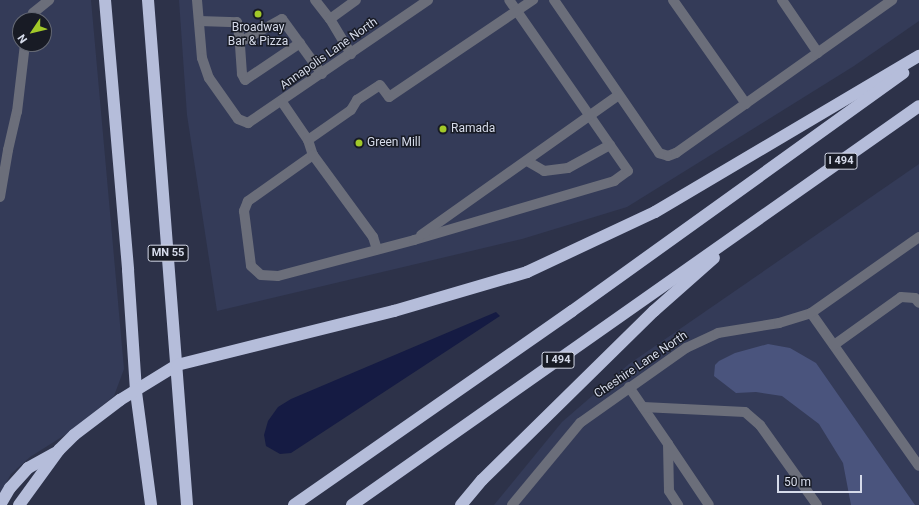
<!DOCTYPE html>
<html>
<head>
<meta charset="utf-8">
<style>
  body { margin:0 }
  #map { position:relative; width:919px; height:505px; overflow:hidden; background:#2d3249; font-family:Roboto,sans-serif }
  div>[style] { position:absolute }
  [style*='--x'] { left:calc(var(--x)*1px); top:calc(var(--y)*1px); width:calc(var(--w)*1px); rotate:calc(var(--a)*1deg) }
  .built>* { inset:0; background:#343b58 }
  .green>* { inset:0; background:#4a547d }
  .water>* { inset:0; background:#151b43 }
  .minor>* { height:10px; margin:-5px; padding:0 5px; transform-origin:5px; border-radius:5px; background:#6b6e7a }
  .highway>* { height:12px; margin:-6px; padding:0 6px; transform-origin:6px; border-radius:6px; background:#b5bdda }
  .dots>* { width:11px; height:11px; translate:-50% -50%; box-sizing:border-box; border:2px solid #181b25; border-radius:50% }
  span { translate:-50% -50%; white-space:nowrap; text-align:center; line-height:1.15; -webkit-text-stroke:3px #181b25; paint-order:stroke }
  .shield-label span { padding:1px 3px; background:#181b25; border:1px solid; border-radius:3px; -webkit-text-stroke-width:0 }
  .shield-label { font-size:11px; color:#d6dbea; font-weight:700 }
  .poi-label { font-size:12px; color:#d6dbea }
  .left { translate:0 -50%; text-align:left }
  .street-label { font-size:12px; color:#d6dbea }
  .north { position:absolute; left:12px; top:12px; width:40px; height:40px; box-sizing:border-box; background:#181b25; border:1px solid #646874; border-radius:50%; rotate:235deg; font-size:11px; font-weight:700; line-height:16px; text-align:center; color:#d6dbea }
  .north::after { content:''; display:block; margin:auto; width:14px; height:18px; background:#a2c929; clip-path:polygon(50% 0,100% 100%,50% 72%,0 100%) }
  .scale { position:absolute; left:777px; top:475px; width:85px; height:18px; box-sizing:border-box; border:2px solid #d6dbea; border-top:0; padding-left:5px; font-size:12px; line-height:14px; white-space:nowrap; color:#d6dbea; -webkit-text-stroke:3px #181b25; paint-order:stroke }
</style>
</head>
<body>
<div id="map">
  <div class="built">
    <div style="clip-path:polygon(evenodd,0 0,91px 0,124px 369px,114px 396px,68px 433px,30px 457px,11px 474px,0 494px,0 0,20px 20px,44px 20px,44px 44px,20px 44px,20px 20px)"></div>
    <div style="clip-path:polygon(179px 0,919px 0,919px 21px,854px 66px,627px 207px,522px 239px,217px 311px,187px 115px)"></div>
    <div style="clip-path:polygon(919px 164px,919px 505px,494px 505px,562px 422px,629px 364px)"></div>
  </div>
  <div class="green">
    <div style="clip-path:polygon(768px 344px,790px 348px,816px 363px,915px 505px,851px 505px,843px 463px,819px 424px,782px 396px,756px 392px,736px 393px,714px 376px,715px 365px,719px 361px,735px 353px)"></div>
  </div>
  <div class="water">
    <div style="clip-path:polygon(496px 312px,500px 316px,291px 453px,280px 454px,266px 446px,264px 435px,268px 421px,278px 407px,291px 399px)"></div>
  </div>
  <div class="minor">
    <div style="--x:197;--y:0;--w:58;--a:85.1"></div>
    <div style="--x:202;--y:58;--w:21;--a:71"></div>
    <div style="--x:209;--y:78;--w:50;--a:54.7"></div>
    <div style="--x:238;--y:119;--w:11;--a:22"></div>
    <div style="--x:248;--y:123;--w:218;--a:-34.3"></div>
    <div style="--x:315;--y:0;--w:24;--a:52"></div>
    <div style="--x:330;--y:19;--w:41;--a:59"></div>
    <div style="--x:554;--y:0;--w:186;--a:55.5"></div>
    <div style="--x:659;--y:153;--w:9;--a:18"></div>
    <div style="--x:668;--y:156;--w:9;--a:-21"></div>
    <div style="--x:676;--y:153;--w:265;--a:-35.3"></div>
    <div style="--x:673;--y:0;--w:127;--a:54.9"></div>
    <div style="--x:782;--y:0;--w:64;--a:55.8"></div>
    <div style="--x:330;--y:19;--w:32;--a:-36"></div>
    <div style="--x:31;--y:20;--w:7;--a:-74"></div>
    <div style="--x:33;--y:13;--w:21;--a:-39"></div>
    <div style="--x:199;--y:21;--w:38;--a:2"></div>
    <div style="--x:237;--y:22;--w:20;--a:81"></div>
    <div style="--x:300;--y:43;--w:66;--a:146.1"></div>
    <div style="--x:245;--y:80;--w:7;--a:-117"></div>
    <div style="--x:242;--y:74;--w:32;--a:-94"></div>
    <div style="--x:240;--y:42;--w:48;--a:-28.7"></div>
    <div style="--x:282;--y:19;--w:68;--a:54"></div>
    <div style="--x:282;--y:102;--w:46;--a:55.6"></div>
    <div style="--x:308;--y:140;--w:16;--a:72"></div>
    <div style="--x:313;--y:155;--w:80;--a:144.7"></div>
    <div style="--x:248;--y:201;--w:11;--a:112"></div>
    <div style="--x:244;--y:211;--w:55;--a:82.7"></div>
    <div style="--x:251;--y:266;--w:13;--a:42"></div>
    <div style="--x:261;--y:275;--w:17;--a:3"></div>
    <div style="--x:278;--y:276;--w:141;--a:-14.8"></div>
    <div style="--x:414;--y:240;--w:209;--a:-16.4"></div>
    <div style="--x:614;--y:181;--w:17;--a:-36"></div>
    <div style="--x:628;--y:171;--w:208;--a:-124.8"></div>
    <div style="--x:308;--y:140;--w:52;--a:-34.9"></div>
    <div style="--x:351;--y:110;--w:12;--a:-59"></div>
    <div style="--x:357;--y:100;--w:27;--a:-33"></div>
    <div style="--x:380;--y:85;--w:15;--a:53"></div>
    <div style="--x:389;--y:97;--w:174;--a:-34"></div>
    <div style="--x:313;--y:155;--w:102;--a:53.8"></div>
    <div style="--x:373;--y:237;--w:13;--a:72"></div>
    <div style="--x:527;--y:161;--w:20;--a:30"></div>
    <div style="--x:544;--y:171;--w:24;--a:-7"></div>
    <div style="--x:568;--y:168;--w:48;--a:-28.7"></div>
    <div style="--x:0;--y:197;--w:48;--a:-80.3"></div>
    <div style="--x:8;--y:150;--w:39;--a:-77"></div>
    <div style="--x:17;--y:112;--w:68;--a:-83.3"></div>
    <div style="--x:421;--y:235;--w:242;--a:-35.3"></div>
    <div style="--x:811;--y:313;--w:187;--a:54.8"></div>
    <div style="--x:834;--y:345;--w:82;--a:-35.6"></div>
    <div style="--x:901;--y:297;--w:14;--a:4"></div>
    <div style="--x:915;--y:298;--w:6;--a:51"></div>
    <div style="--x:629;--y:387;--w:69;--a:55.6"></div>
    <div style="--x:668;--y:444;--w:47;--a:88.8"></div>
    <div style="--x:669;--y:491;--w:17;--a:57"></div>
    <div style="--x:643;--y:407;--w:102;--a:2.8"></div>
    <div style="--x:745;--y:412;--w:20;--a:41"></div>
    <div style="--x:760;--y:425;--w:98;--a:54.5"></div>
    <div style="--x:668;--y:444;--w:73;--a:56.1"></div>
    <div style="--x:512;--y:505;--w:107;--a:-50.3"></div>
    <div style="--x:580;--y:423;--w:130;--a:-35.3"></div>
    <div style="--x:686;--y:348;--w:35;--a:-25"></div>
    <div style="--x:718;--y:333;--w:62;--a:-9.3"></div>
    <div style="--x:779;--y:323;--w:34;--a:-17"></div>
    <div style="--x:811;--y:313;--w:132;--a:-35.1"></div>
  </div>
  <div class="highway">
    <div style="--x:105;--y:0;--w:271;--a:85.1"></div>
    <div style="--x:128;--y:270;--w:122;--a:86.2"></div>
    <div style="--x:136;--y:392;--w:114;--a:82.4"></div>
    <div style="--x:148;--y:0;--w:507;--a:85.58"></div>
    <div style="--x:0;--y:505;--w:20;--a:-60"></div>
    <div style="--x:10;--y:488;--w:27;--a:-48"></div>
    <div style="--x:28;--y:468;--w:31;--a:-29"></div>
    <div style="--x:19;--y:505;--w:68;--a:-54"></div>
    <div style="--x:59;--y:450;--w:21;--a:-45"></div>
    <div style="--x:74;--y:435;--w:58;--a:-37.3"></div>
    <div style="--x:120;--y:400;--w:67;--a:-31.6"></div>
    <div style="--x:177;--y:365;--w:224;--a:-14"></div>
    <div style="--x:394;--y:311;--w:139;--a:-16.3"></div>
    <div style="--x:527;--y:272;--w:141;--a:-25.1"></div>
    <div style="--x:655;--y:212;--w:307;--a:-30.6"></div>
    <div style="--x:294;--y:505;--w:339;--a:-34.9"></div>
    <div style="--x:572;--y:311;--w:408;--a:-35.7"></div>
    <div style="--x:352;--y:505;--w:693;--a:-35.13"></div>
    <div style="--x:461;--y:505;--w:33;--a:-50"></div>
    <div style="--x:482;--y:480;--w:241;--a:-44.5"></div>
    <div style="--x:654;--y:311;--w:80;--a:-41.5"></div>
  </div>
  <div class="dots">
    <div style="left:258px;top:14px;background:#a2c929"></div>
    <div style="left:443px;top:129px;background:#a2c929"></div>
    <div style="left:359px;top:143px;background:#a2c929"></div>
  </div>
  <div class="shield-label">
    <span style="left:841px;top:161px">I 494</span>
    <span style="left:168px;top:253px">MN 55</span>
    <span style="left:558px;top:360px">I 494</span>
  </div>
  <div class="poi-label">
    <span style="left:258px;top:35px">Broadway<br>Bar &amp; Pizza</span>
    <span class="left" style="left:451px;top:129px">Ramada</span>
    <span class="left" style="left:367px;top:143px">Green Mill</span>
  </div>
  <div class="street-label">
    <span style="left:329px;top:54px;rotate:-35deg">Annapolis Lane North</span>
    <span style="left:641px;top:365px;rotate:-34deg">Cheshire Lane North</span>
  </div>
  <div class="north">N</div>
  <div class="scale">50 m</div>
</div>
</body>
</html>
